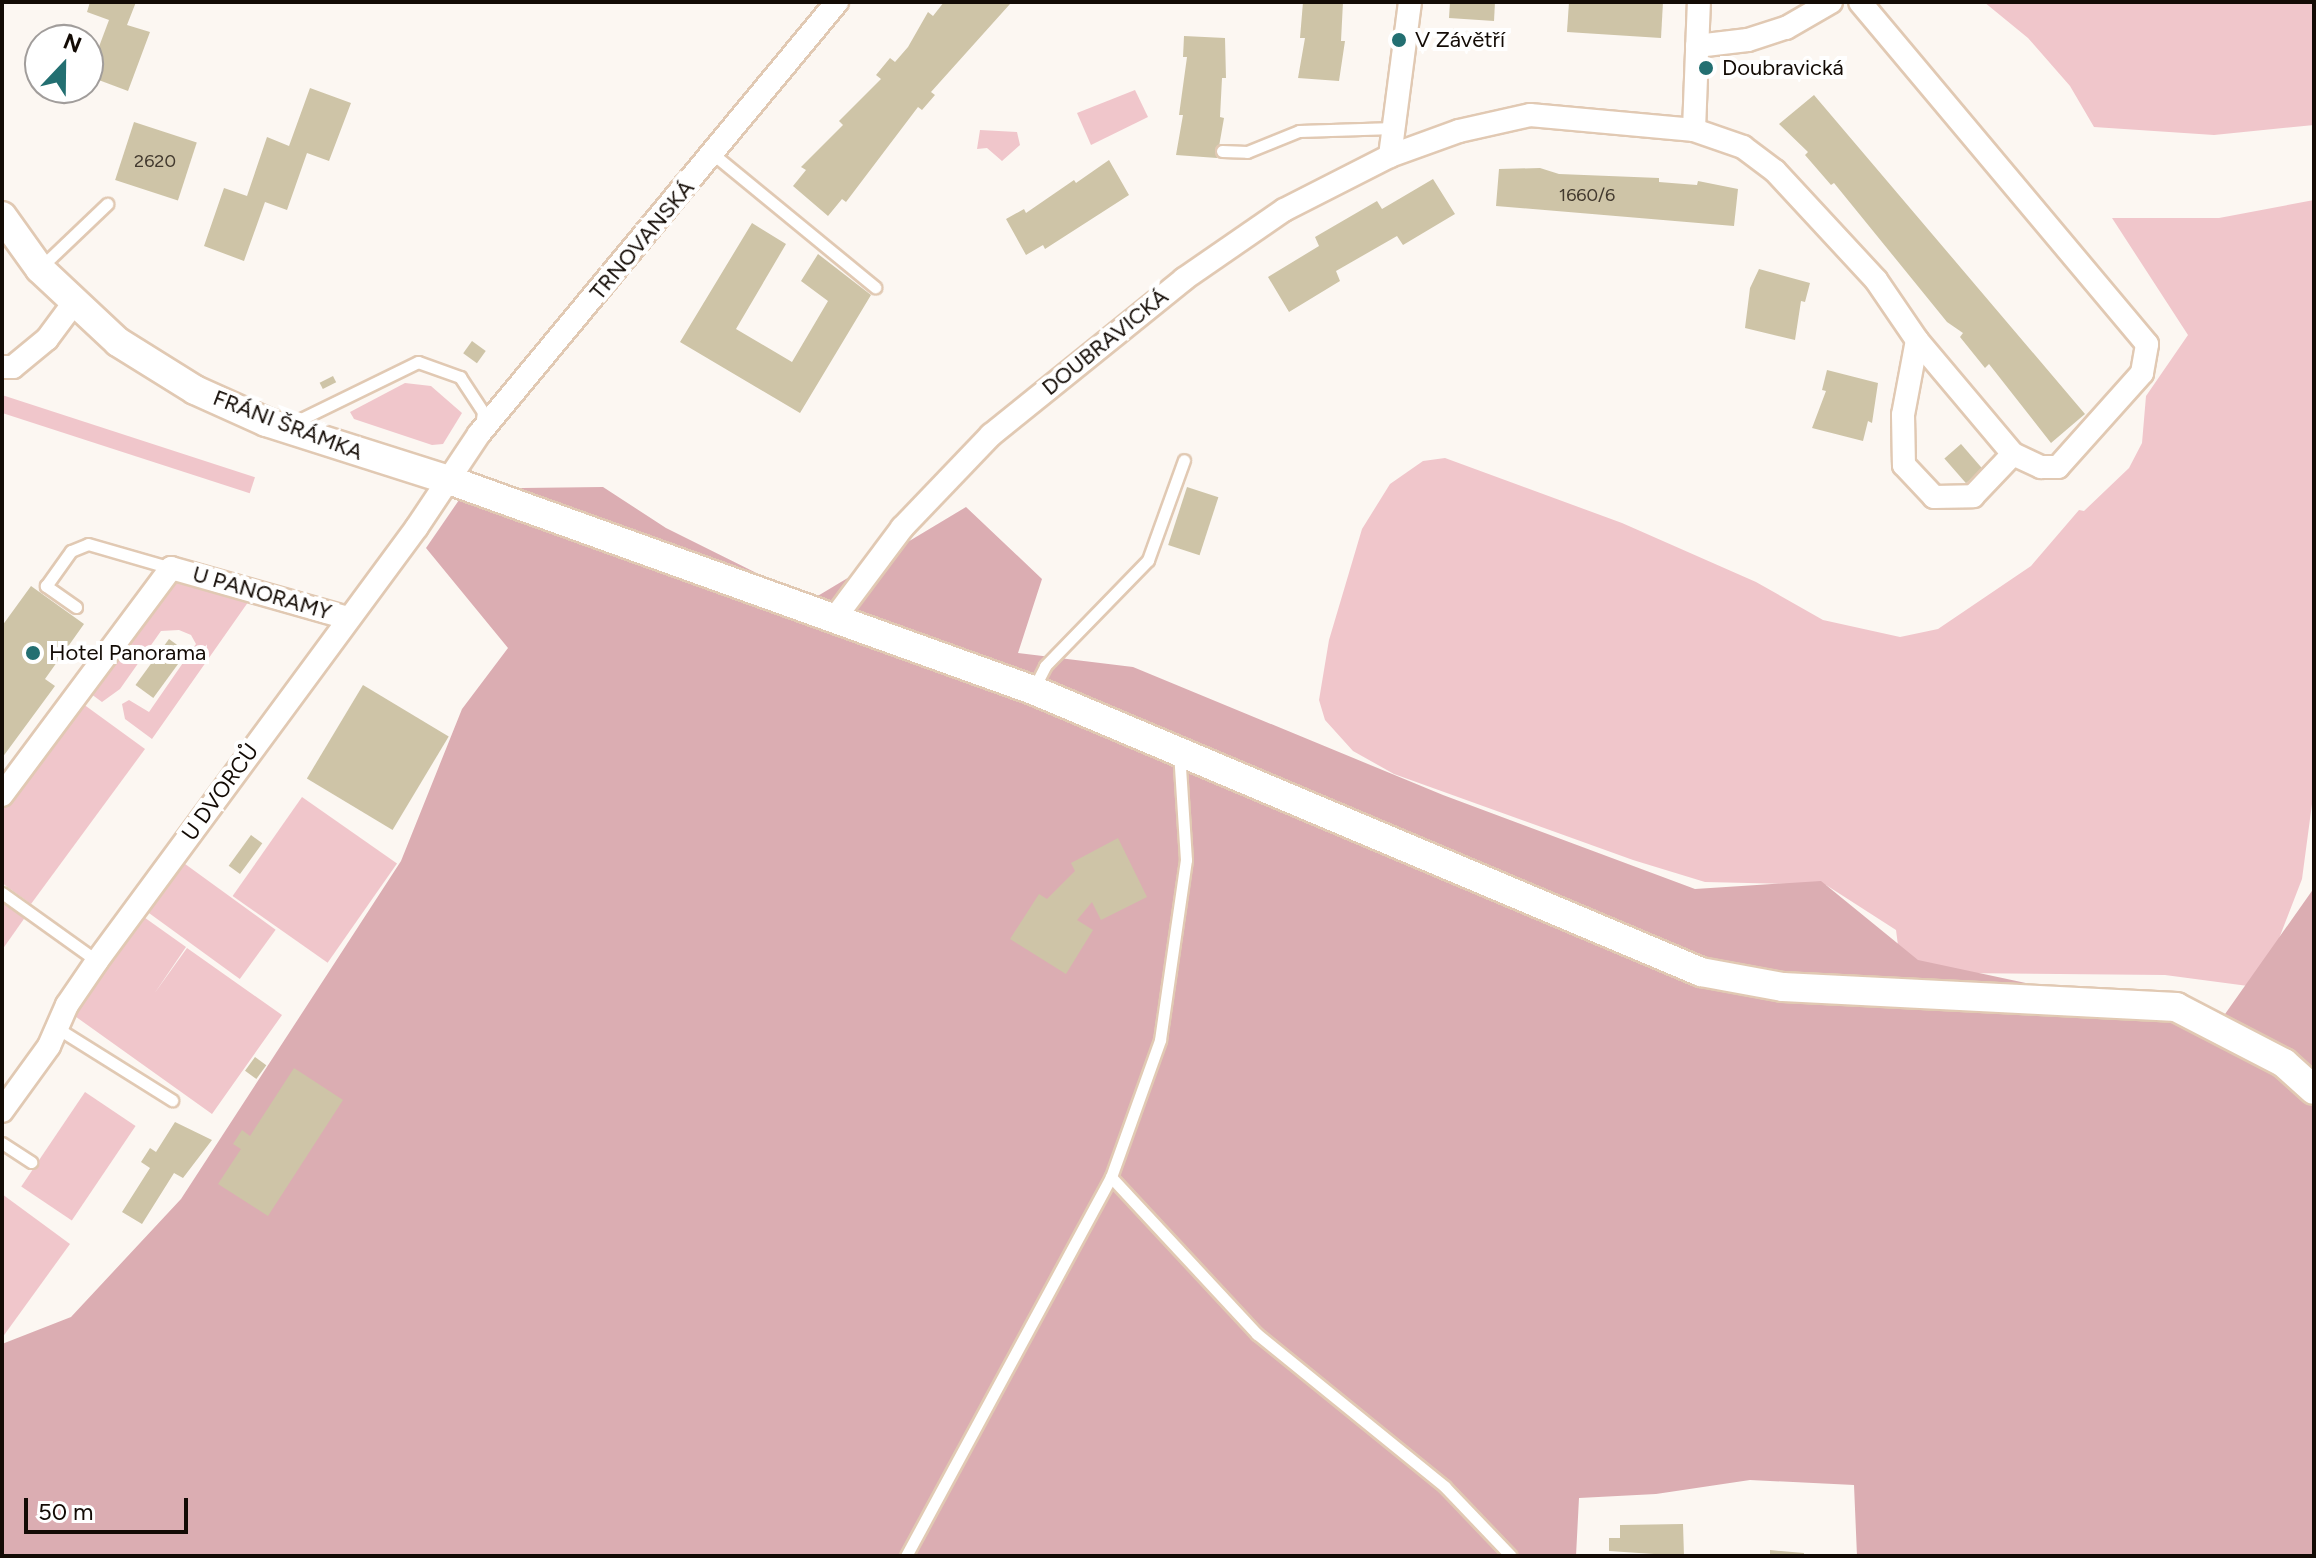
<!DOCTYPE html>
<html>
<head>
<meta charset="utf-8">
<style>
  body { margin:0 }
  #map { position:relative; width:2316px; height:1558px; overflow:hidden; background:#fcf7f2; font-family:Figtree,sans-serif }
  div>[style] { position:absolute }
  [style*='--x'] { left:calc(var(--x)*1px); top:calc(var(--y)*1px); width:calc(var(--w)*1px); rotate:calc(var(--a)*1deg) }
  .green>* { inset:0; background:#f0c6cb; transform-origin:0 0 }
  .forest>* { inset:0; background:#dbadb2 }
  .building>* { inset:0; background:#cec4a7; transform-origin:0 0 }
  .roads { filter:drop-shadow(2px 0 #e1c9b3) drop-shadow(-2px 0 #e1c9b3) drop-shadow(0 2px #e1c9b3) drop-shadow(0 -2px #e1c9b3) }
  .service>* { height:11px; margin:-5.5px; padding:0 5.5px; transform-origin:5.5px; border-radius:5.5px; background:#fff }
  .minor>* { height:22px; margin:-11px; padding:0 11px; transform-origin:11px; border-radius:11px; background:#fff }
  .tertiary>* { height:28px; margin:-14px; padding:0 14px; transform-origin:14px; border-radius:14px; background:#fff }
  .dots>* { width:22px; height:22px; translate:-50% -50%; box-sizing:border-box; border:4px solid #fff; border-radius:50% }
  span { translate:-50% -50%; white-space:nowrap; text-align:center; line-height:1.15; -webkit-text-stroke:8px #fff; paint-order:stroke }
  .number-label { font-size:18px; color:#42392e }
  .number-label span { -webkit-text-stroke-width:0 }
  .poi-label { font-size:22px; color:#130b05 }
  .left { translate:0 -50%; text-align:left }
  .street-label { font-size:22px; color:#130b05 }
  .frame { position:absolute; inset:0; border:4px solid #130b05; pointer-events:none }
  .north { position:absolute; left:24px; top:24px; width:80px; height:80px; box-sizing:border-box; background:#fff; border:2px solid #a19d9b; border-radius:50%; rotate:22deg; font-size:22px; font-weight:700; line-height:32px; text-align:center; color:#130b05 }
  .north::after { content:''; display:block; margin:auto; width:28px; height:36px; background:#236f71; clip-path:polygon(50% 0,100% 100%,50% 72%,0 100%) }
  .scale { position:absolute; left:24px; top:1498px; width:164px; height:36px; box-sizing:border-box; border:4px solid #130b05; border-top:0; padding-left:10px; font-size:24px; line-height:28px; white-space:nowrap; color:#130b05; -webkit-text-stroke:6px #fff; paint-order:stroke }
</style>
</head>
<body>
<div id="map">
  <div class="green">
    <div style="clip-path:polygon(1984px 2px,2314px 2px,2314px 125px,2214px 135px,2094px 127px,2070px 86px,2028px 38px)"></div>
    <div style="clip-path:polygon(1135px 90px,1148px 117px,1091px 145px,1077px 113px)"></div>
    <div style="clip-path:polygon(980px 130px,1017px 132px,1020px 145px,1002px 161px,987px 148px,977px 149px)"></div>
    <div style="clip-path:polygon(2314px 200px,2314px 789px,2302px 879px,2268px 967px,2248px 986px,2165px 975px,1957px 973px,1900px 961px,1896px 930px,1826px 885px,1705px 882px,1633px 860px,1394px 774px,1353px 751px,1325px 720px,1319px 700px,1329px 640px,1362px 529px,1390px 484px,1423px 461px,1445px 458px,1622px 523px,1756px 582px,1823px 620px,1900px 637px,1938px 629px,2031px 566px,2079px 510px,2084px 511px,2129px 468px,2142px 443px,2146px 396px,2188px 335px,2112px 218px,2219px 218px)"></div>
    <div style="clip-path:polygon(405px 383px,431px 386px,462px 413px,443px 444px,432px 445px,354px 419px,350px 412px)"></div>
    <div style="left:2px;top:395px;width:266px;height:17px;rotate:18deg"></div>
    <div style="clip-path:polygon(182px 582px,251px 598px,152px 739px,125px 719px,122px 704px,129px 700px,149px 712px,196px 644px,191px 635px,179px 630px,161px 631px,120px 689px,102px 702px,87px 691px,168px 585px)"></div>
    <div style="clip-path:polygon(79px 701px,145px 749px,31px 904px,2px 883px,2px 807px)"></div>
    <div style="left:302px;top:797px;width:116px;height:121px;rotate:35deg"></div>
    <div style="left:181px;top:861px;width:117px;height:61px;rotate:36deg"></div>
    <div style="clip-path:polygon(2px 900px,26px 916px,2px 950px)"></div>
    <div style="clip-path:polygon(141px 915px,186px 947px,154px 994px,187px 948px,282px 1015px,212px 1114px,72px 1014px)"></div>
    <div style="left:85px;top:1092px;width:61px;height:114px;rotate:34deg"></div>
    <div style="clip-path:polygon(2px 1194px,70px 1244px,2px 1338px)"></div>
  </div>
  <div class="forest">
    <div style="clip-path:polygon(603px 487px,666px 528px,811px 600px,966px 507px,1042px 579px,1018px 653px,1133px 667px,1443px 795px,1695px 889px,1821px 881px,1918px 960px,2218px 1024px,2314px 888px,2314px 1556px,1857px 1556px,1854px 1485px,1750px 1480px,1656px 1494px,1579px 1498px,1576px 1556px,2px 1556px,2px 1344px,71px 1317px,181px 1199px,401px 861px,462px 709px,508px 648px,426px 548px,459px 500px,522px 488px)"></div>
  </div>
  <div class="building">
    <div style="clip-path:polygon(90px 2px,136px 2px,127px 25px,150px 32px,128px 91px,88px 76px,109px 20px,87px 12px)"></div>
    <div style="clip-path:polygon(944px 2px,1010px 4px,931px 92px,935px 95px,922px 110px,918px 107px,846px 202px,842px 199px,828px 216px,793px 186px,806px 170px,801px 167px,843px 125px,839px 121px,881px 79px,876px 75px,890px 58px,895px 62px,908px 47px,928px 12px,933px 16px)"></div>
    <div style="clip-path:polygon(1303px 2px,1343px 2px,1341px 41px,1345px 41px,1339px 81px,1298px 78px,1305px 38px,1300px 38px)"></div>
    <div style="clip-path:polygon(1450px 2px,1495px 2px,1494px 21px,1449px 18px)"></div>
    <div style="clip-path:polygon(1569px 2px,1663px 2px,1661px 38px,1567px 32px)"></div>
    <div style="clip-path:polygon(1184px 36px,1225px 38px,1226px 78px,1222px 78px,1220px 117px,1224px 118px,1217px 158px,1176px 155px,1183px 115px,1179px 115px,1187px 57px,1183px 57px)"></div>
    <div style="clip-path:polygon(310px 88px,351px 103px,329px 161px,307px 153px,287px 210px,265px 202px,244px 261px,204px 246px,224px 188px,247px 196px,267px 137px,289px 146px)"></div>
    <div style="clip-path:polygon(1814px 95px,2085px 414px,2051px 443px,1989px 364px,1985px 368px,1960px 337px,1963px 333px,1947px 322px,1834px 183px,1831px 185px,1805px 155px,1808px 152px,1779px 124px)"></div>
    <div style="left:134px;top:122px;width:66px;height:61px;rotate:18deg"></div>
    <div style="clip-path:polygon(1109px 160px,1129px 195px,1045px 249px,1043px 245px,1026px 255px,1006px 219px,1024px 209px,1026px 213px,1074px 180px,1076px 183px)"></div>
    <div style="clip-path:polygon(1540px 168px,1559px 174px,1659px 178px,1659px 182px,1697px 185px,1698px 181px,1738px 189px,1734px 226px,1496px 206px,1499px 169px)"></div>
    <div style="clip-path:polygon(1433px 179px,1455px 214px,1403px 245px,1397px 236px,1336px 271px,1340px 281px,1289px 312px,1268px 277px,1319px 246px,1315px 237px,1377px 201px,1382px 209px)"></div>
    <div style="clip-path:polygon(752px 223px,786px 244px,736px 329px,792px 362px,828px 301px,801px 281px,818px 254px,871px 295px,800px 413px,680px 342px)"></div>
    <div style="clip-path:polygon(1759px 269px,1810px 283px,1805px 302px,1801px 301px,1795px 340px,1745px 328px,1750px 288px)"></div>
    <div style="left:472px;top:341px;width:17px;height:15px;rotate:36deg"></div>
    <div style="clip-path:polygon(1827px 370px,1878px 383px,1872px 423px,1868px 421px,1863px 441px,1812px 428px,1826px 391px,1822px 390px)"></div>
    <div style="left:333px;top:376px;width:7px;height:15px;rotate:63deg"></div>
    <div style="left:1961px;top:444px;width:33px;height:22px;rotate:49deg"></div>
    <div style="left:1187px;top:487px;width:33px;height:61px;rotate:18deg"></div>
    <div style="clip-path:polygon(31px 586px,84px 624px,45px 679px,55px 686px,2px 758px,2px 626px)"></div>
    <div style="left:169px;top:639px;width:22px;height:57px;rotate:36deg"></div>
    <div style="left:363px;top:685px;width:100px;height:109px;rotate:31deg"></div>
    <div style="left:251px;top:835px;width:14px;height:38px;rotate:36deg"></div>
    <div style="clip-path:polygon(1118px 838px,1147px 897px,1101px 920px,1092px 902px,1077px 920px,1093px 930px,1066px 974px,1010px 939px,1039px 894px,1047px 899px,1075px 871px,1071px 863px)"></div>
    <div style="left:255px;top:1057px;width:14px;height:17px;rotate:36deg"></div>
    <div style="clip-path:polygon(294px 1068px,343px 1100px,268px 1216px,218px 1184px,241px 1149px,233px 1144px,242px 1130px,250px 1136px)"></div>
    <div style="clip-path:polygon(175px 1122px,212px 1140px,183px 1178px,174px 1173px,142px 1224px,122px 1212px,150px 1168px,141px 1162px,150px 1148px,156px 1152px)"></div>
    <div style="clip-path:polygon(1683px 1524px,1684px 1556px,1609px 1551px,1609px 1538px,1620px 1538px,1620px 1525px)"></div>
    <div style="clip-path:polygon(1770px 1550px,1804px 1553px,1804px 1556px,1770px 1556px)"></div>
  </div>
  <div class="roads">
    <div class="service">
      <div style="--x:1222;--y:151;--w:25;--a:2"></div>
      <div style="--x:1247;--y:152;--w:56;--a:-22"></div>
      <div style="--x:1299;--y:131;--w:95;--a:-1.8"></div>
      <div style="--x:713;--y:154;--w:210;--a:39.4"></div>
      <div style="--x:40;--y:268;--w:93;--a:-43.7"></div>
      <div style="--x:293;--y:423;--w:139;--a:-26"></div>
      <div style="--x:418;--y:362;--w:45;--a:19.7"></div>
      <div style="--x:460;--y:377;--w:42;--a:56.7"></div>
      <div style="--x:483;--y:412;--w:14;--a:98"></div>
      <div style="--x:76;--y:607;--w:37;--a:-145"></div>
      <div style="--x:46;--y:586;--w:43;--a:-54.5"></div>
      <div style="--x:71;--y:551;--w:18;--a:-22"></div>
      <div style="--x:88;--y:544;--w:86;--a:16.1"></div>
      <div style="--x:1033;--y:690;--w:27;--a:-63"></div>
      <div style="--x:1045;--y:666;--w:148;--a:-45.8"></div>
      <div style="--x:1148;--y:560;--w:106;--a:-70.2"></div>
      <div style="--x:2;--y:893;--w:117;--a:35.6"></div>
      <div style="--x:57;--y:1028;--w:136;--a:32.1"></div>
      <div style="--x:2;--y:1143;--w:35;--a:33"></div>
      <div style="--x:1111;--y:1177;--w:214;--a:47.1"></div>
      <div style="--x:1257;--y:1334;--w:242;--a:39.1"></div>
      <div style="--x:1445;--y:1487;--w:95;--a:46.3"></div>
      <div style="--x:906;--y:1556;--w:431;--a:-61.6"></div>
      <div style="--x:1111;--y:1177;--w:145;--a:-70.3"></div>
      <div style="--x:1160;--y:1040;--w:182;--a:-81.8"></div>
      <div style="--x:1186;--y:860;--w:108;--a:-93.7"></div>
    </div>
    <div class="minor">
      <div style="--x:1697;--y:46;--w:51;--a:-6.7"></div>
      <div style="--x:1748;--y:40;--w:40;--a:-18"></div>
      <div style="--x:1786;--y:28;--w:52;--a:-30"></div>
      <div style="--x:1694;--y:130;--w:128;--a:-87.8"></div>
      <div style="--x:1390;--y:156;--w:155;--a:-82.6"></div>
      <div style="--x:1917;--y:340;--w:76;--a:100.6"></div>
      <div style="--x:1903;--y:415;--w:50;--a:88.9"></div>
      <div style="--x:1904;--y:465;--w:44;--a:46.8"></div>
      <div style="--x:1934;--y:497;--w:39;--a:-1"></div>
      <div style="--x:1973;--y:496;--w:58;--a:-46.4"></div>
      <div style="--x:2;--y:367;--w:11;--a:0"></div>
      <div style="--x:13;--y:367;--w:44;--a:-39.5"></div>
      <div style="--x:47;--y:339;--w:44;--a:-53.4"></div>
      <div style="--x:834;--y:619;--w:114;--a:-53.2"></div>
      <div style="--x:902;--y:528;--w:129;--a:-46.3"></div>
      <div style="--x:991;--y:435;--w:248;--a:-38.9"></div>
      <div style="--x:1184;--y:279;--w:121;--a:-34.6"></div>
      <div style="--x:1284;--y:210;--w:119;--a:-27"></div>
      <div style="--x:1390;--y:156;--w:73;--a:-19.9"></div>
      <div style="--x:1459;--y:131;--w:73;--a:-12.7"></div>
      <div style="--x:1530;--y:115;--w:165;--a:5.2"></div>
      <div style="--x:1694;--y:130;--w:52;--a:19.1"></div>
      <div style="--x:1743;--y:147;--w:40;--a:37"></div>
      <div style="--x:1775;--y:171;--w:149;--a:47.2"></div>
      <div style="--x:1876;--y:280;--w:73;--a:55.7"></div>
      <div style="--x:1917;--y:340;--w:149;--a:49.9"></div>
      <div style="--x:2013;--y:454;--w:31;--a:25"></div>
      <div style="--x:2041;--y:467;--w:17;--a:0"></div>
      <div style="--x:2058;--y:467;--w:126;--a:-48.2"></div>
      <div style="--x:2142;--y:373;--w:29;--a:-80"></div>
      <div style="--x:2147;--y:344;--w:446;--a:-130"></div>
      <div style="--x:2;--y:795;--w:283;--a:-53.3"></div>
      <div style="--x:171;--y:568;--w:184;--a:15.8"></div>
      <div style="--x:2;--y:1111;--w:80;--a:-54.1"></div>
      <div style="--x:49;--y:1046;--w:45;--a:-66.3"></div>
      <div style="--x:67;--y:1005;--w:53;--a:-55.7"></div>
      <div style="--x:97;--y:961;--w:539;--a:-53.6"></div>
      <div style="--x:417;--y:527;--w:112;--a:-56.3"></div>
      <div style="--x:479;--y:434;--w:561;--a:-50.35"></div>
    </div>
    <div class="tertiary">
      <div style="--x:2;--y:216;--w:65;--a:54.4"></div>
      <div style="--x:40;--y:269;--w:107;--a:43.1"></div>
      <div style="--x:118;--y:342;--w:91;--a:31.9"></div>
      <div style="--x:195;--y:390;--w:78;--a:24.3"></div>
      <div style="--x:266;--y:422;--w:192;--a:17.6"></div>
      <div style="--x:449;--y:480;--w:621;--a:19.78"></div>
      <div style="--x:1033;--y:690;--w:725;--a:22.89"></div>
      <div style="--x:1701;--y:972;--w:83;--a:10.4"></div>
      <div style="--x:1783;--y:987;--w:394;--a:2.9"></div>
      <div style="--x:2176;--y:1007;--w:122;--a:27.4"></div>
      <div style="--x:2284;--y:1063;--w:40;--a:42"></div>
    </div>
  </div>
  <div class="dots">
    <div style="left:1399px;top:40px;background:#236f71"></div>
    <div style="left:1706px;top:68px;background:#236f71"></div>
    <div style="left:33px;top:653px;background:#236f71"></div>
  </div>
  <div class="number-label">
    <span style="left:155px;top:161px">2620</span>
    <span style="left:1587px;top:195px">1660/6</span>
  </div>
  <div class="poi-label">
    <span class="left" style="left:1415px;top:40px">V Závětří</span>
    <span class="left" style="left:1722px;top:68px">Doubravická</span>
    <span class="left" style="left:49px;top:653px">Hotel Panorama</span>
  </div>
  <div class="street-label">
    <span style="left:642px;top:240px;rotate:-50deg">TRNOVANSKÁ</span>
    <span style="left:1105px;top:342px;rotate:-39deg">DOUBRAVICKÁ</span>
    <span style="left:288px;top:425px;rotate:21deg">FRÁNI ŠRÁMKA</span>
    <span style="left:262px;top:593px;rotate:16deg">U PANORAMY</span>
    <span style="left:220px;top:792px;rotate:-54deg">U DVORCŮ</span>
  </div>
  <div class="frame"></div>
  <div class="north">N</div>
  <div class="scale">50 m</div>
</div>
</body>
</html>
